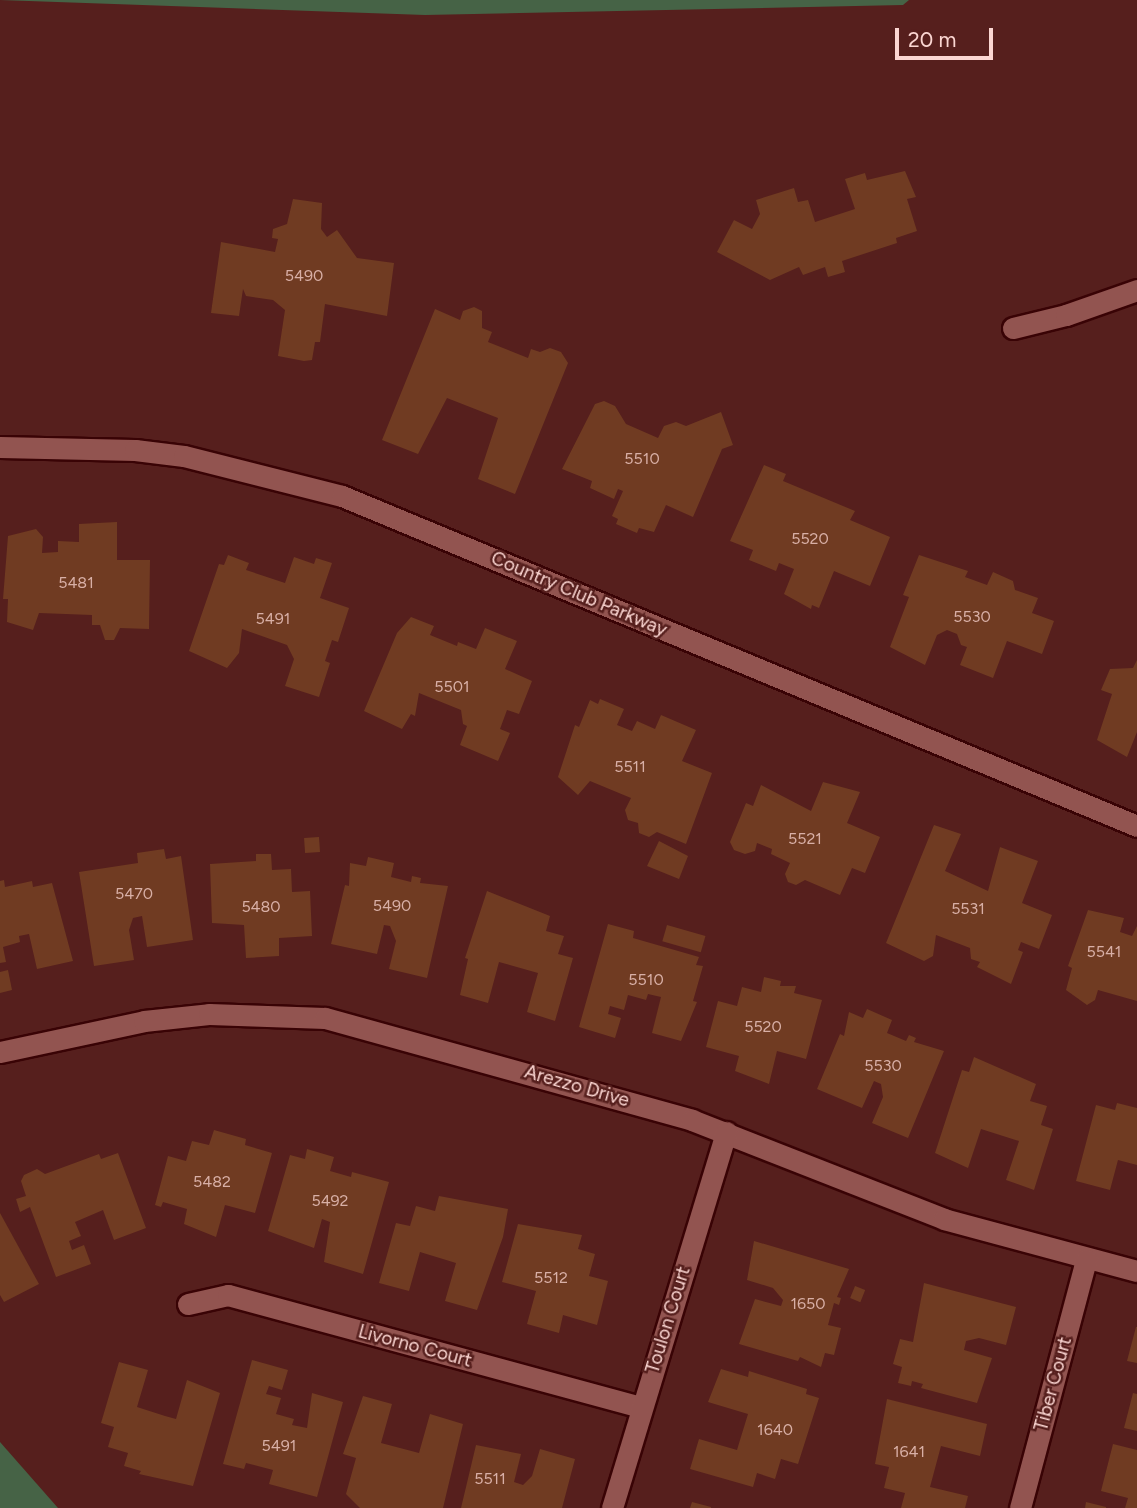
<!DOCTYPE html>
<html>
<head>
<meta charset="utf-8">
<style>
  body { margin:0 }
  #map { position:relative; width:1137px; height:1508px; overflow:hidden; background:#561f1d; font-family:Figtree,sans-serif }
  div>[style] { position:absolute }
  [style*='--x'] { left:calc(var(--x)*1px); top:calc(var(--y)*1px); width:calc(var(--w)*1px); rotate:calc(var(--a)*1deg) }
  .green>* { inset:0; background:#466346 }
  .building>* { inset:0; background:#703b22; transform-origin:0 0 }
  .roads { filter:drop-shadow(2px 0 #390305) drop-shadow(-2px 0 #390305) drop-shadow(0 2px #390305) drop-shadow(0 -2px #390305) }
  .minor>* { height:21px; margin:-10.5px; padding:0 10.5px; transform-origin:10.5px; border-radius:10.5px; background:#925450 }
  .tertiary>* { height:21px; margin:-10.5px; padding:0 10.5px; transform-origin:10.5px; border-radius:10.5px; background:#925450 }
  span { translate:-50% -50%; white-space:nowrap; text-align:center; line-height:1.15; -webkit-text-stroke:5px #561f1d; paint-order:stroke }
  .number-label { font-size:16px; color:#d8afa6 }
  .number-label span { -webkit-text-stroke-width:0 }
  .street-label { font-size:19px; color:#fbd6d2 }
  .scale { position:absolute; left:895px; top:28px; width:98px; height:32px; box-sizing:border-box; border:4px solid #fbd6d2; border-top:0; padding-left:9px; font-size:21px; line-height:24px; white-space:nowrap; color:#fbd6d2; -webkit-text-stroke:5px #561f1d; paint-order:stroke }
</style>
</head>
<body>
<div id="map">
  <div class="green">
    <div style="clip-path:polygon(0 0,909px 0,903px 5px,425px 15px)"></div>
    <div style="clip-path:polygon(0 1442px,58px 1508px,0 1508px)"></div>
  </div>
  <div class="building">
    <div style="clip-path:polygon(905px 171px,916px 197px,907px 199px,917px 231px,896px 238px,897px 243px,842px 261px,845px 272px,828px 277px,825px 267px,803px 275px,799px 267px,770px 280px,717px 252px,734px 220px,752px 229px,760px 214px,756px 200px,794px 188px,798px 202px,808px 200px,815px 222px,855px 209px,845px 179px,865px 173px,867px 180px)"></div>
    <div style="clip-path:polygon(293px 199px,322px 203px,321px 229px,327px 237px,337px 230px,357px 258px,394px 263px,387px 316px,325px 304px,320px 342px,315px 342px,312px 360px,304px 361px,278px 356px,285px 310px,273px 300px,246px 296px,243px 289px,239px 316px,211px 313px,221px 242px,275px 252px,278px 239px,272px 238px,273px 229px,287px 224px)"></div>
    <div style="clip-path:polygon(474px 307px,482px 311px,482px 328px,492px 332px,488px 342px,528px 358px,531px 349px,540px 352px,550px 348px,561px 352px,568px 363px,515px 494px,478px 479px,498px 418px,447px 398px,418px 454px,382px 440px,435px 309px,460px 320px,463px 311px)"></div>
    <div style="clip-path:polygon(604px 401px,615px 406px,626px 424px,658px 438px,664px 426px,676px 422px,686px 426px,721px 412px,733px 445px,722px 449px,693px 517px,666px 505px,654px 532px,639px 528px,637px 533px,616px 524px,618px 519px,612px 516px,623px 491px,618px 489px,614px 499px,590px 488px,592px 481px,562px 469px,595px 404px)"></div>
    <div style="clip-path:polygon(764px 465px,786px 474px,783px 481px,855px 511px,850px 520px,890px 537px,870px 586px,834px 571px,819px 608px,812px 605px,811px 609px,784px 594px,794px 569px,779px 563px,776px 571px,749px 560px,753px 550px,730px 541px)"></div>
    <div style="clip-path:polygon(117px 522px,117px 560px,150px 560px,149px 629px,120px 628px,114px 640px,105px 640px,100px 625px,92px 625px,92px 615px,39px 613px,33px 630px,7px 622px,8px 599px,3px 599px,8px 536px,36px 529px,43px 537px,42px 553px,58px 552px,58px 541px,79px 542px,79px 524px)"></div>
    <div style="clip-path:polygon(228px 555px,249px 563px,246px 570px,285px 583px,294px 557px,314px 564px,316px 558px,332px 563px,320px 598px,349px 608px,338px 642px,332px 640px,325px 661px,330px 663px,319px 697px,285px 686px,294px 659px,287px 645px,242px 629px,239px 653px,227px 668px,189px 651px,219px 564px,224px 565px)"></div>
    <div style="clip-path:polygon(919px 555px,968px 571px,965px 577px,987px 585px,993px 572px,1013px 581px,1015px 590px,1038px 598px,1032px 613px,1054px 621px,1042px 654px,1007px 641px,993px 678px,960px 665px,967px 647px,961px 645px,957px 634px,947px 630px,937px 635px,925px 665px,890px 647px,909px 597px,903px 595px)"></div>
    <div style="clip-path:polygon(411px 617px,434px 626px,430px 635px,457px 646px,458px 642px,476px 649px,485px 628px,517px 641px,505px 669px,532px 681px,519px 714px,507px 710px,500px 729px,510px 733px,498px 761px,460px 745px,467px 726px,463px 724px,461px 710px,419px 693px,415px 716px,411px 714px,402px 729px,364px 711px,397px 633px)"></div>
    <div style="clip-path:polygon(1137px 660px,1137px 732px,1127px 757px,1097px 740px,1112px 694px,1101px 690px,1110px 669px,1133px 668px)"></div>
    <div style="clip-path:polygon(600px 699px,624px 709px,617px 725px,632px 731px,637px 721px,655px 729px,661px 715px,696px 730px,682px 761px,712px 773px,686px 844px,657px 832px,649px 837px,639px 833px,638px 823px,628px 820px,625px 810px,631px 798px,590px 781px,578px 795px,558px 777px,575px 725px,579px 727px,590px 700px,598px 704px)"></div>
    <div style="clip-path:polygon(823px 782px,860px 792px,847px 823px,880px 837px,865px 873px,852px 868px,840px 895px,805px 880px,796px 885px,788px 882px,785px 874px,790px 863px,771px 854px,772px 849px,757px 843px,755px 851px,745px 854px,734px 850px,730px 842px,746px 803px,753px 806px,761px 785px,811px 811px)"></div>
    <div style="clip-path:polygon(934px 825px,961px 834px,945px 871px,988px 891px,1000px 847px,1038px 861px,1022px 903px,1052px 915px,1039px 949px,1021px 942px,1018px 950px,1023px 952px,1011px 984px,977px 967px,980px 962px,971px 959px,970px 948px,936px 935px,933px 956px,924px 961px,886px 943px)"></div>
    <div style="left:319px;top:837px;width:15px;height:15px;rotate:86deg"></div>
    <div style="clip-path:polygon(659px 841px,688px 856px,679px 879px,647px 866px)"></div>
    <div style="clip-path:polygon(164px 849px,166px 859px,181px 856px,193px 940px,147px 947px,142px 916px,133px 918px,129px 930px,134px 960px,94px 966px,79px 872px,138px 863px,137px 853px)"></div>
    <div style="clip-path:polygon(256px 854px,271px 854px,272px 870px,291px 869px,292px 892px,310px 891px,312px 936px,279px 938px,279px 956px,246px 958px,244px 925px,212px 923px,210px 864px,256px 861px)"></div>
    <div style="clip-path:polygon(368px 857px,394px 863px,391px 877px,411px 882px,412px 876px,421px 878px,420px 883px,448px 886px,427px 978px,389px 969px,396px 941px,390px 926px,384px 925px,377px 954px,331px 944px,345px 885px,349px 886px,350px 863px,366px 866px)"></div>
    <div style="clip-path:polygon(4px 880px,5px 887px,32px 881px,33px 887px,52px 883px,73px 961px,37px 969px,29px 934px,19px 936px,20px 942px,3px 947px,6px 962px,0 963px,0 881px)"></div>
    <div style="clip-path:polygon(487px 891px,550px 916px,546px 931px,564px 936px,558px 954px,573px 958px,555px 1021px,527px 1012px,538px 973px,499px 962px,488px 1003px,460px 995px,468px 959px,465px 958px)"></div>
    <div style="clip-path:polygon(1088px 910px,1124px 918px,1120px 932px,1132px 936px,1137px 926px,1137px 1001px,1098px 990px,1095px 1000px,1087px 1005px,1066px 990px,1072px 968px,1068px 966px)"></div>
    <div style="clip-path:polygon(608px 924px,634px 931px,633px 938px,699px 957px,696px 965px,703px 966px,693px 1001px,697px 1002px,681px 1041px,652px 1033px,661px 997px,648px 994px,646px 1000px,628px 995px,624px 1010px,610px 1006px,608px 1014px,621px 1018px,615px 1038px,579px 1027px)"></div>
    <div style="left:667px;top:925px;width:40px;height:17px;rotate:16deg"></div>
    <div style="clip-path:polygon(8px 970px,12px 990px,0 993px,0 972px)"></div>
    <div style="clip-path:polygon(764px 977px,781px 981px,780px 986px,796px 986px,794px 993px,822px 1000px,806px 1059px,777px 1051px,769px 1084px,735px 1071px,739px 1056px,706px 1047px,718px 1001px,737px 1006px,742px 987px,761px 992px)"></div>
    <div style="clip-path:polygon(867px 1009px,892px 1020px,887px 1033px,906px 1041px,909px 1035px,916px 1038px,914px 1042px,944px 1051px,908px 1138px,872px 1123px,883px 1097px,881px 1084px,874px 1081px,862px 1108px,817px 1089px,840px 1034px,844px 1036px,849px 1012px,863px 1018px)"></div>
    <div style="clip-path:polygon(974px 1057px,1036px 1084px,1030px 1101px,1047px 1106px,1041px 1125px,1053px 1129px,1034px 1190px,1006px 1180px,1019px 1141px,981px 1129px,968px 1168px,935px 1153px,962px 1070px,969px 1072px)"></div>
    <div style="clip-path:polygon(1117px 1103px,1137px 1108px,1137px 1165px,1118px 1160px,1110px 1190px,1076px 1181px,1096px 1105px,1115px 1110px)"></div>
    <div style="clip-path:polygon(214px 1130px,246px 1139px,245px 1145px,272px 1153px,255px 1213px,225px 1205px,216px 1237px,184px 1224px,187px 1209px,163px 1202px,161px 1207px,155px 1205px,168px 1156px,186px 1161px,192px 1141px,209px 1145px)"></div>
    <div style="clip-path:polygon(307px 1149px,334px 1157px,330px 1171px,351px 1177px,352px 1172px,389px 1182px,363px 1274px,324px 1262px,330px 1222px,322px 1219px,314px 1248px,268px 1231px,290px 1155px,305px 1159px)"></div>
    <div style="clip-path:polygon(118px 1153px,146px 1228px,114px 1240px,103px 1210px,75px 1222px,81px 1236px,69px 1241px,72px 1250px,84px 1245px,91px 1264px,56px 1277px,30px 1207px,20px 1212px,16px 1199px,26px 1196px,21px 1181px,24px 1175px,37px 1169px,45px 1174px,99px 1154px,101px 1159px)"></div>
    <div style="clip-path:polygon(439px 1196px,508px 1209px,503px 1237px,477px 1310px,445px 1301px,456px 1263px,420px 1252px,409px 1291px,379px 1283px,396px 1223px,410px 1226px,416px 1206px,435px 1211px)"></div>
    <div style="clip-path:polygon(0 1213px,39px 1284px,4px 1302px,0 1295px)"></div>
    <div style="clip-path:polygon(518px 1224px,582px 1235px,578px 1249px,595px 1254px,589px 1276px,608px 1281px,597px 1325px,563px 1315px,559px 1333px,527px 1324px,536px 1291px,502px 1282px)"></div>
    <div style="clip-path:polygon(754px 1241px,849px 1269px,837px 1297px,841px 1298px,839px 1305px,834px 1303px,828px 1325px,841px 1328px,834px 1355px,825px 1353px,821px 1367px,800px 1357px,798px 1361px,739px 1344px,755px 1299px,781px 1306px,783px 1300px,773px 1288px,747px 1280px)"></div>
    <div style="clip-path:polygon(924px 1283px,1016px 1307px,1006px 1345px,979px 1338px,966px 1341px,964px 1350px,992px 1358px,977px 1403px,921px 1388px,923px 1384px,912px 1381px,911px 1386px,898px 1383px,902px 1367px,893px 1364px,900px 1339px,913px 1342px)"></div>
    <div style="left:855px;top:1286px;width:11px;height:13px;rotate:22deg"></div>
    <div style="clip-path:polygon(1136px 1327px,1137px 1327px,1137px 1363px,1127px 1361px)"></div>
    <div style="clip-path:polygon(252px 1360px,288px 1370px,282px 1390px,269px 1386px,266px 1394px,281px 1398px,276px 1414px,294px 1419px,292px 1425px,307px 1428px,312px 1393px,343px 1402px,317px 1497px,269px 1484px,273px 1470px,246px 1463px,244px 1469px,223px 1464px)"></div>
    <div style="clip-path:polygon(119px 1362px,148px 1370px,137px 1407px,165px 1416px,176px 1419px,187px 1380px,220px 1393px,193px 1486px,139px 1474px,141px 1471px,124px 1466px,128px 1453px,108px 1447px,114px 1427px,101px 1423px)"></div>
    <div style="clip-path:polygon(721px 1369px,748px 1377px,749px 1371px,807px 1389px,806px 1394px,819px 1398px,798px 1464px,781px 1459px,775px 1479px,757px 1473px,753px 1487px,690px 1469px,699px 1439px,737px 1450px,740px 1440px,748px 1414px,708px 1402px)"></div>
    <div style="clip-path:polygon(1133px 1393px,1137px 1394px,1137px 1431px,1124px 1428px)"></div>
    <div style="clip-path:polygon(363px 1396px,392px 1404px,381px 1443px,419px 1453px,430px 1414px,463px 1424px,443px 1508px,360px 1508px,346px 1494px,356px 1458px,343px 1454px)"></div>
    <div style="clip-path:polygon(887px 1399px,987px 1424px,980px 1456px,941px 1446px,930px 1487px,968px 1496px,965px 1508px,901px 1508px,905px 1493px,884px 1488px,889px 1467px,875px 1464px)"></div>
    <div style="clip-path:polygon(1113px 1444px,1137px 1450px,1137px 1508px,1125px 1508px,1128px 1498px,1101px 1491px)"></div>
    <div style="clip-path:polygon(476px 1445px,521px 1454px,514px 1482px,523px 1485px,532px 1476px,540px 1449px,575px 1459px,562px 1508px,461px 1508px)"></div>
    <div style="clip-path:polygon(692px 1502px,711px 1507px,711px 1508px,690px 1508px)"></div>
    <div style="clip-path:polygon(1086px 1502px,1106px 1507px,1106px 1508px,1085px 1508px)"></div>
  </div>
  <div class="roads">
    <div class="minor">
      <div style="--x:1013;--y:328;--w:55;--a:-13.8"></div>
      <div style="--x:1066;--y:315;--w:75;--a:-19.4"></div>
      <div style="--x:0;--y:1052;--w:147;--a:-12.1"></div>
      <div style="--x:144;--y:1021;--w:65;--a:-6.1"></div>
      <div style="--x:209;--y:1014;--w:116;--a:2"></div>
      <div style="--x:325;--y:1018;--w:381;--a:15.5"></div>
      <div style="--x:692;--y:1120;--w:271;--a:21.4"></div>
      <div style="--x:944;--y:1219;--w:200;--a:15.1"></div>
      <div style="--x:188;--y:1304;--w:41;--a:-12.7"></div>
      <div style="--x:228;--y:1295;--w:428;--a:15.2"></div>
      <div style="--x:612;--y:1508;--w:393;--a:-73.1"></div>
      <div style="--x:1020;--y:1508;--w:257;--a:-75.1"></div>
    </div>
    <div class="tertiary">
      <div style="--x:0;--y:447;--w:135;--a:1.3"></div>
      <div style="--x:135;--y:450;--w:49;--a:7"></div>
      <div style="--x:184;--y:456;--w:163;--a:14.2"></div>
      <div style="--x:342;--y:496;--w:861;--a:22.54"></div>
    </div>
  </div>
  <div class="number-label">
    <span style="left:304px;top:276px">5490</span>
    <span style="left:642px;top:459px">5510</span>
    <span style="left:810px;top:539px">5520</span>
    <span style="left:76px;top:583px">5481</span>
    <span style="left:972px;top:617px">5530</span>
    <span style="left:273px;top:619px">5491</span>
    <span style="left:452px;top:687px">5501</span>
    <span style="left:630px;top:767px">5511</span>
    <span style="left:805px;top:839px">5521</span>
    <span style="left:134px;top:894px">5470</span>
    <span style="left:392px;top:906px">5490</span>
    <span style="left:261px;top:907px">5480</span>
    <span style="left:968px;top:909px">5531</span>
    <span style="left:1104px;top:952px">5541</span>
    <span style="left:646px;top:980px">5510</span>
    <span style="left:763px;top:1027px">5520</span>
    <span style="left:883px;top:1066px">5530</span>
    <span style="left:212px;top:1182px">5482</span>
    <span style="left:330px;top:1201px">5492</span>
    <span style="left:551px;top:1278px">5512</span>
    <span style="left:808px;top:1304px">1650</span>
    <span style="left:775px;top:1430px">1640</span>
    <span style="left:279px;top:1446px">5491</span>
    <span style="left:909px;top:1452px">1641</span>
    <span style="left:490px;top:1479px">5511</span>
  </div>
  <div class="street-label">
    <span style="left:579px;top:594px;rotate:23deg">Country Club Parkway</span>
    <span style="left:577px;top:1086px;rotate:16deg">Arezzo Drive</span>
    <span style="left:668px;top:1320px;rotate:-73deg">Toulon Court</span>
    <span style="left:415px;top:1346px;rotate:15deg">Livorno Court</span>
    <span style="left:1053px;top:1384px;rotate:-75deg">Tiber Court</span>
  </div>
  <div class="scale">20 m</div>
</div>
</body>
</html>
